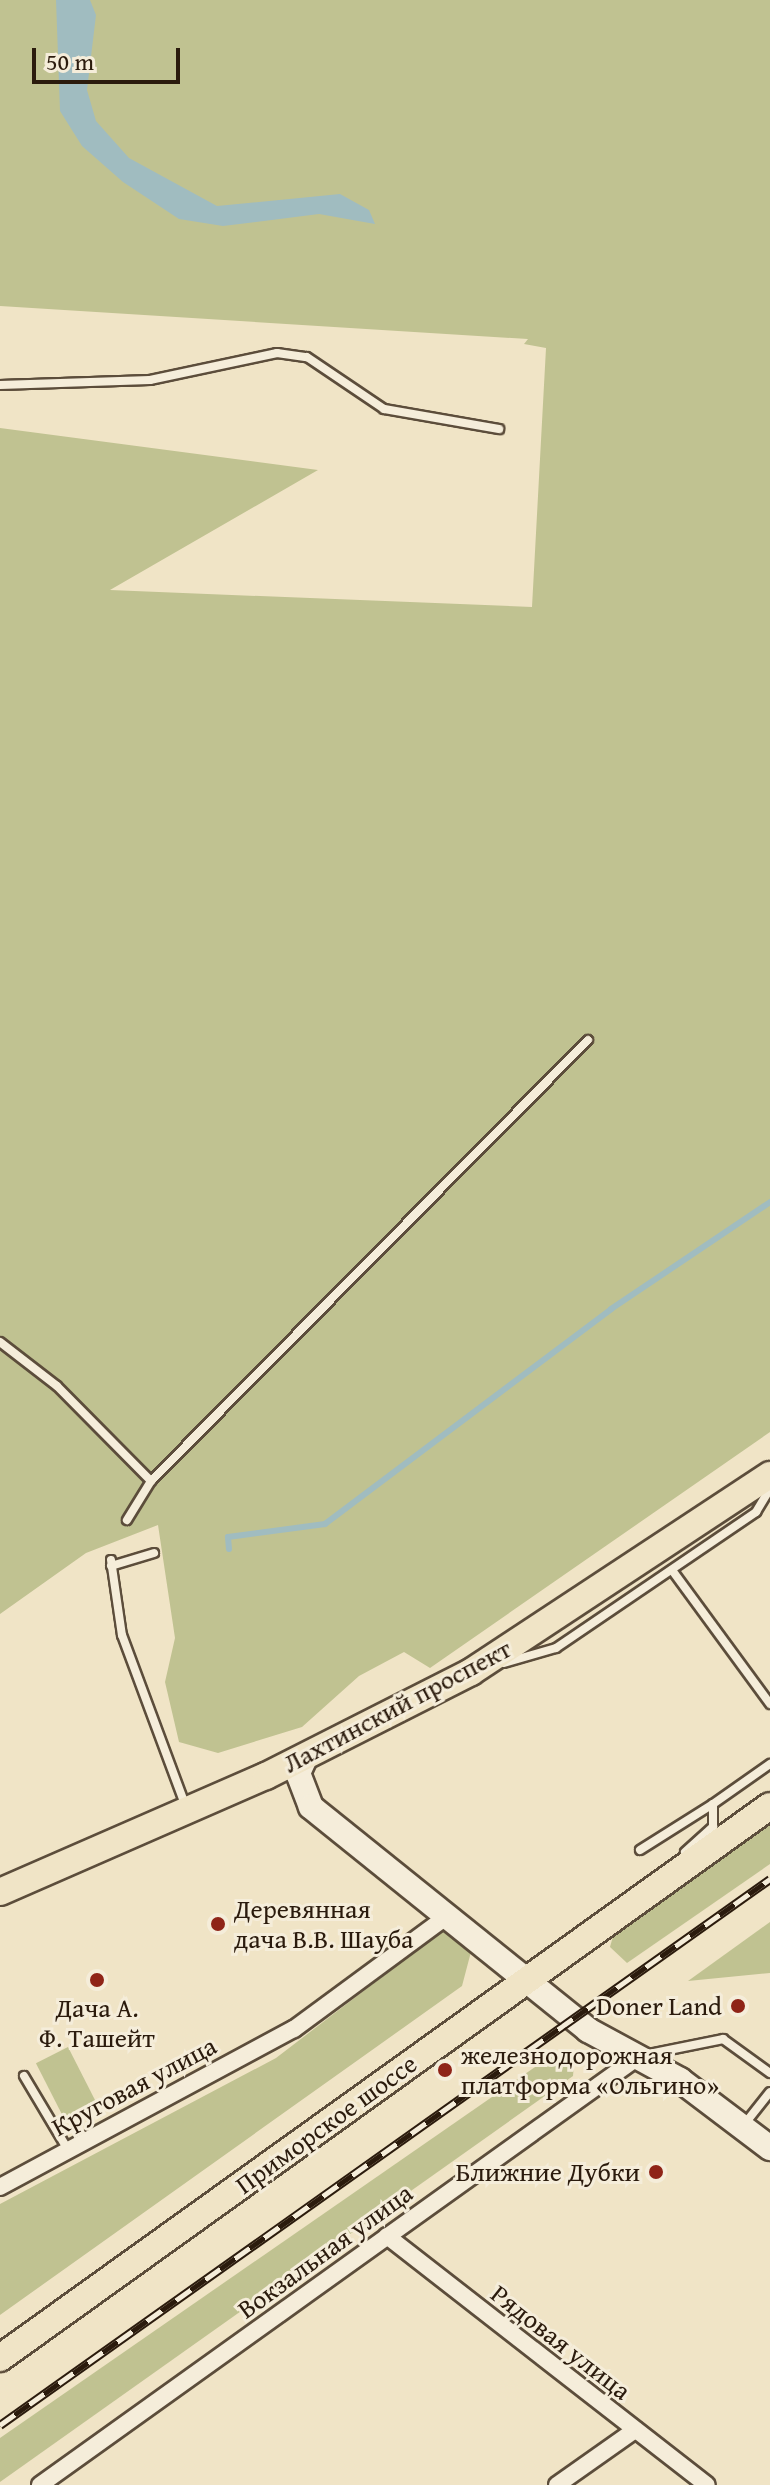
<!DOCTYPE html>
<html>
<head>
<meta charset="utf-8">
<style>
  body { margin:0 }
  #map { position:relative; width:770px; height:2485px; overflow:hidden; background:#f0e4c6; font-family:"Gentium Book Plus",serif }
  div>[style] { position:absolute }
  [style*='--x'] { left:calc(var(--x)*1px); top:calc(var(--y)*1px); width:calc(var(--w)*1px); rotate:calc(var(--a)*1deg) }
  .green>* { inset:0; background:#c0c291; transform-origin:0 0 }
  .water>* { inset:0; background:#a0bcc0 }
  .stream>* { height:6px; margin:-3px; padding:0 3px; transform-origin:3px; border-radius:3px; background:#a0bcc0 }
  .roads { filter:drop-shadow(2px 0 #5c4d3b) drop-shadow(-2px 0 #5c4d3b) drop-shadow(0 2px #5c4d3b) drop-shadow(0 -2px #5c4d3b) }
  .service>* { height:8px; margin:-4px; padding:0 4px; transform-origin:4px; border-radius:4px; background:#f5edda }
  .minor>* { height:16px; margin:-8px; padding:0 8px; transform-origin:8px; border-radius:8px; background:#f5edda }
  .secondary>* { height:24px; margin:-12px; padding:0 12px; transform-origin:12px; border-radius:12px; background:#f5edda }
  .primary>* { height:26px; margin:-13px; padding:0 13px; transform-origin:13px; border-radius:13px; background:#f0e4c6 }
  .rail>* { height:9px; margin-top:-4.5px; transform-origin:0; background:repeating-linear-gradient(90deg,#f5edda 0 18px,#2b1b0d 0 36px); box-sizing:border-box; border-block:2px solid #2b1b0d }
  .dots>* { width:22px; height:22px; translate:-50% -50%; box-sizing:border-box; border:4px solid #f5edda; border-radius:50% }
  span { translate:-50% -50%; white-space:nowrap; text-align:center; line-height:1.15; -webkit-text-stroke:6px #f5edda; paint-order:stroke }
  .street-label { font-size:26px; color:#2b1b0d }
  .poi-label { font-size:26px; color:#2b1b0d }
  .left { translate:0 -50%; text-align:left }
  .right { translate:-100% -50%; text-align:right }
  .scale { position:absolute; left:32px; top:48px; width:148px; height:36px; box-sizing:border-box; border:4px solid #2b1b0d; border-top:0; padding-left:10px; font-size:24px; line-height:28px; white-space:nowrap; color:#2b1b0d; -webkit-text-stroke:6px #f5edda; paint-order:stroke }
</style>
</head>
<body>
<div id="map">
  <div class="green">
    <div style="clip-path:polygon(0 0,770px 0,770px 1432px,430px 1668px,404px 1652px,359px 1676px,302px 1727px,218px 1753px,179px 1742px,165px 1682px,175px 1638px,158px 1525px,86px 1553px,0 1614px,0 428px,318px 470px,110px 590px,532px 607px,546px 348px,524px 344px,528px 339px,0 306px)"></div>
    <div style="clip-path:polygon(770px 1816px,770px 1864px,627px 1963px,610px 1947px,615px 1929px)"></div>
    <div style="clip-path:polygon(770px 1922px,770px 1973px,688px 1981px)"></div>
    <div style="clip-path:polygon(442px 1931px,472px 1948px,462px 1986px,0 2315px,0 2204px,276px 2058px)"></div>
    <div style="left:68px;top:2047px;width:62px;height:36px;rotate:63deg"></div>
    <div style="clip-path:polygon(551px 2056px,574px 2064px,573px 2076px,0 2482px,0 2438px)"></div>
  </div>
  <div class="water">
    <div style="clip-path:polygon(56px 0,90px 0,96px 15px,87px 90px,96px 121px,129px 158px,217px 206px,340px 194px,369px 210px,375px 224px,319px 214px,223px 226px,179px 219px,123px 182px,82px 146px,60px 111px)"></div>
  </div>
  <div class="stream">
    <div style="--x:229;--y:1549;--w:12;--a:-95"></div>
    <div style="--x:228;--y:1537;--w:98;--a:-7.6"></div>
    <div style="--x:325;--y:1524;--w:358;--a:-36.9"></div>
    <div style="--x:611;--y:1309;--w:192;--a:-33.9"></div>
  </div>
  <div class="roads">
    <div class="service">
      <div style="--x:0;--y:385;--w:150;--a:-1.9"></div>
      <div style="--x:150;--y:380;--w:130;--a:-12"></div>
      <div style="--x:277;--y:353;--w:30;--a:8"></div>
      <div style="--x:307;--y:357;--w:93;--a:34"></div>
      <div style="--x:384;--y:409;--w:117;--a:9.9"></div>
      <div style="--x:0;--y:1342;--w:72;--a:37.7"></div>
      <div style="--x:57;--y:1386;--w:134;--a:45.3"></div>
      <div style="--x:151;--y:1481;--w:46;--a:121.6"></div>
      <div style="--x:151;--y:1481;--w:621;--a:-45.26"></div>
      <div style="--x:111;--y:1560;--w:76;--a:81.7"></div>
      <div style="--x:122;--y:1635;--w:184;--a:69.6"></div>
      <div style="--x:111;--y:1566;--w:45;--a:-16.8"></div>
      <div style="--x:672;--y:1570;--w:166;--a:53.8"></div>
      <div style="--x:504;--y:1663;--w:54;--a:-16.1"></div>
      <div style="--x:556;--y:1648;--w:242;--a:-34.2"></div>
      <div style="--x:756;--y:1512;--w:27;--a:-59"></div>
      <div style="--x:640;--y:1850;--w:86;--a:-32.2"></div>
      <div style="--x:685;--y:1852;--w:38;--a:-42"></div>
      <div style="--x:713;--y:1827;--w:23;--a:-90"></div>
      <div style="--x:713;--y:1804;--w:70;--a:-35.1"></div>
      <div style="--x:644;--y:2055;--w:81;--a:-11.4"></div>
      <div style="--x:723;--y:2039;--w:58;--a:35.9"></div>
      <div style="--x:24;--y:2076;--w:84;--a:59.2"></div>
      <div style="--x:743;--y:2126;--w:43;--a:-51.5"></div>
    </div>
    <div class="minor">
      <div style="--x:0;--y:2187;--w:334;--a:-28.3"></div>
      <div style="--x:294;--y:2029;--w:189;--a:-36.4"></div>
      <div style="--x:387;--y:2236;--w:405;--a:37.9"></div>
      <div style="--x:40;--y:2485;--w:735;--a:-35.59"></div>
      <div style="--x:557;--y:2485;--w:95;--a:-35.2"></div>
    </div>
    <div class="secondary">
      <div style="--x:305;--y:1758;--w:17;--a:115"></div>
      <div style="--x:298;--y:1773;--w:36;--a:69"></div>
      <div style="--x:311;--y:1807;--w:356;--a:38.8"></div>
      <div style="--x:588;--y:2030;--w:105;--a:28.5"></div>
      <div style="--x:680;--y:2080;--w:113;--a:37.1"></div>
    </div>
    <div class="primary">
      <div style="--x:0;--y:1892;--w:290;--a:-23.6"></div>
      <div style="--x:266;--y:1776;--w:230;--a:-26.9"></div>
      <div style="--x:471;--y:1672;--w:358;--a:-33.4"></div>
      <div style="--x:0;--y:2358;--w:947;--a:-35.64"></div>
    </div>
  </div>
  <div class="rail">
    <div style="--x:0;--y:2425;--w:944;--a:-35.34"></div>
  </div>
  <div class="dots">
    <div style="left:218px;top:1924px;background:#8f2418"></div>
    <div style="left:97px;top:1980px;background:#8f2418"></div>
    <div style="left:738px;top:2006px;background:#8f2418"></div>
    <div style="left:445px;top:2070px;background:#8f2418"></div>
    <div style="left:656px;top:2172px;background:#8f2418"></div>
  </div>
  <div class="street-label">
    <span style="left:397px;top:1706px;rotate:-28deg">Лахтинский проспект</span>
    <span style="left:134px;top:2086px;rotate:-28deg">Круговая улица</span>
    <span style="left:326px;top:2124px;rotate:-36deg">Приморское шоссе</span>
    <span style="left:325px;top:2251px;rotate:-36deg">Вокзальная улица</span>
    <span style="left:561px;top:2342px;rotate:38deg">Рядовая улица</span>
  </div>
  <div class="poi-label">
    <span class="left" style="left:234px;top:1924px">Деревянная<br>дача В.В. Шауба</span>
    <span class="right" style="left:722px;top:2006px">Doner Land</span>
    <span style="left:97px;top:2023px">Дача А.<br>Ф. Ташейт</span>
    <span class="left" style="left:461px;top:2070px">железнодорожная<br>платформа «Ольгино»</span>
    <span class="right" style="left:640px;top:2172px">Ближние Дубки</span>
  </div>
  <div class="scale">50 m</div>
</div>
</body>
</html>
